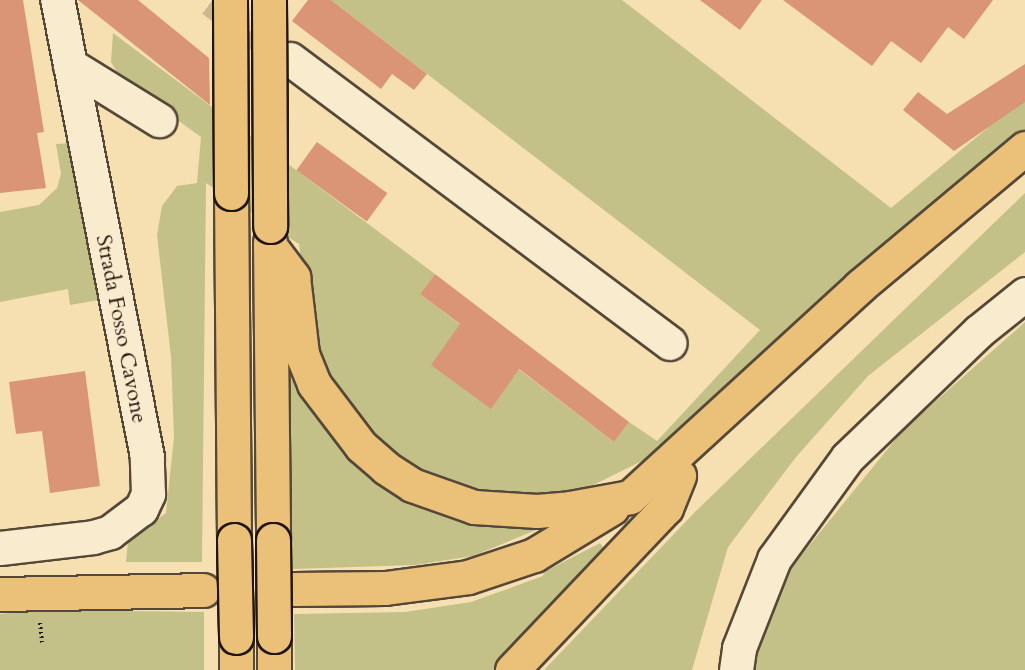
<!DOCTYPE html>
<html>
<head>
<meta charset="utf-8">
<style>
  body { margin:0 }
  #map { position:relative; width:1025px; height:670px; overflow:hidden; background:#f6e0b2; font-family:Cardo,serif }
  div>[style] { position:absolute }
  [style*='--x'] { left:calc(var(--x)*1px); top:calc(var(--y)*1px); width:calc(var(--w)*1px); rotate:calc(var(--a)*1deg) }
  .green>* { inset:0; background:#c3c088 }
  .building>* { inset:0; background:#d99575; transform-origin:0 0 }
  .minor-tunnel>* { height:33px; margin-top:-16.5px; transform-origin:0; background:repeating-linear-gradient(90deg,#cbb791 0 33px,transparent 0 49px) }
  .path>* { height:4px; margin-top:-2px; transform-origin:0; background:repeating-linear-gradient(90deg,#21150f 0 1.5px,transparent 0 4.5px) }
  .roads { filter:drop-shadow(2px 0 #564838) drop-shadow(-2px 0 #564838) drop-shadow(0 2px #564838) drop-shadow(0 -2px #564838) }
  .minor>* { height:33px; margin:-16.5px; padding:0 16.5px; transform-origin:16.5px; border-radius:16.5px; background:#f9ebcd }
  .highway>* { height:33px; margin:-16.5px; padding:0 16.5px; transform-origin:16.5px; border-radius:16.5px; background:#ebc079 }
  .bridges { filter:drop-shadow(2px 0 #21150f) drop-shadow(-2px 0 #21150f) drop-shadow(0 2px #21150f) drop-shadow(0 -2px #21150f) }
  .highway-bridge>* { height:33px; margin:-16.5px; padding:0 16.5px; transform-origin:16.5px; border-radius:16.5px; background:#ebc079 }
  span { translate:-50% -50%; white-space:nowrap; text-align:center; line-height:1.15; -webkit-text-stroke:4.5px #f9ebcd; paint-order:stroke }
  .street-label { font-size:22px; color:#21150f }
</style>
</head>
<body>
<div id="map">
  <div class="green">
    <div style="clip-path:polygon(331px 0,622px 0,891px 208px,1025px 97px,1025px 130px,833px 289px,646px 459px,587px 488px,547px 497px,509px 497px,433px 482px,384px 452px,312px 355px,299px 244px,206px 183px,202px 562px,126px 562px,128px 541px,166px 513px,174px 437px,171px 357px,157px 235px,162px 206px,177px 186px,197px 183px,201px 137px,121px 79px,111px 62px,113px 33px,435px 274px,420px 294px,614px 442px,629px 422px,657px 441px,760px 330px)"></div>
    <div style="clip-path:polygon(70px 143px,99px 300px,70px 305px,68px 289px,0 302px,0 212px,39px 205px,57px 188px,61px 174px,56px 144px)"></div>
    <div style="clip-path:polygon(1025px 193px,1025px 252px,868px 376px,796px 457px,728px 547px,692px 670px,544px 670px,695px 512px)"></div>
    <div style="clip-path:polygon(1025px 322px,1025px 670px,749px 670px,787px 573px,903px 430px)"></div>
    <div style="clip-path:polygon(287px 374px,360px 463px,536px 518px,541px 528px,473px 556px,415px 565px,293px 569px)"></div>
    <div style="clip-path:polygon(600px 543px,606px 551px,546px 609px,495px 670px,295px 670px,294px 614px,405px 612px,471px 602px,543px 576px,544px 572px)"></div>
    <div style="clip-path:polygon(39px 610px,204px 612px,204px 670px,0 670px,0 614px)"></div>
  </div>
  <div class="building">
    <div style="clip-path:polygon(0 0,23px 0,44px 132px,37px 133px,46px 188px,0 193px)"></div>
    <div style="clip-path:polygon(78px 0,138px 0,209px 58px,210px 105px)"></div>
    <div style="clip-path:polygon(308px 0,331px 0,427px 74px,414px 90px,392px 74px,381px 89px,292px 21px)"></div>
    <div style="clip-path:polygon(700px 0,762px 0,740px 30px)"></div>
    <div style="clip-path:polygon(783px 0,993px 0,964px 39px,948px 27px,921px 63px,891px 41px,872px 66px)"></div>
    <div style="clip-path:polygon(1025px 64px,1025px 102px,954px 151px,903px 110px,918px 92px,947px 114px)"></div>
    <div style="left:317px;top:142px;width:87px;height:35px;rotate:36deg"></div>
    <div style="clip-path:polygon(435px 274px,629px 422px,614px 442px,519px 369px,491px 409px,431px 365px,460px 324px,420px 294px)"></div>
    <div style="clip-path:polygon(85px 371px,100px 486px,50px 493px,42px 431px,16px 434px,9px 382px)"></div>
  </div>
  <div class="minor-tunnel">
    <div style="--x:212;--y:0;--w:97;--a:36.6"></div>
  </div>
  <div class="path">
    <div style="--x:40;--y:623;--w:20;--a:84"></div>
  </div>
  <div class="roads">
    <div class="minor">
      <div style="--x:290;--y:59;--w:474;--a:36.8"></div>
      <div style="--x:70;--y:65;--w:105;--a:31.7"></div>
      <div style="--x:0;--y:548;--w:94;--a:-6.7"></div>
      <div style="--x:93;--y:537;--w:18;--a:-16"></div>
      <div style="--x:110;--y:532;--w:39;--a:-37"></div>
      <div style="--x:141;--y:509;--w:17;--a:-65"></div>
      <div style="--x:148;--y:494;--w:37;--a:-92"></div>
      <div style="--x:147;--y:457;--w:466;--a:-101.1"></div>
      <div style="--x:736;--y:670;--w:22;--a:-82"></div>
      <div style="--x:739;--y:648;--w:96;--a:-68.5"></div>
      <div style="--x:774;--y:559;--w:125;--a:-54.1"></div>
      <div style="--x:847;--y:458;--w:183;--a:-43.9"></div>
      <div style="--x:979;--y:331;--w:59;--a:-38.8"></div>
    </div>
    <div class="highway">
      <div style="--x:231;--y:193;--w:347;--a:89.5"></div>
      <div style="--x:270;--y:242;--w:298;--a:89.4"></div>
      <div style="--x:270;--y:246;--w:39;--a:53"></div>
      <div style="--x:293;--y:277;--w:78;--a:83.3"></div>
      <div style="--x:302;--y:354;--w:32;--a:68"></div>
      <div style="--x:314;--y:384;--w:78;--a:52.8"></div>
      <div style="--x:361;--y:446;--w:33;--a:41"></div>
      <div style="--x:386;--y:468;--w:31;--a:33"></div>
      <div style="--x:412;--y:485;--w:66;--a:19.5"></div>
      <div style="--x:474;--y:507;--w:63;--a:3.6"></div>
      <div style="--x:537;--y:511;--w:33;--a:-5"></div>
      <div style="--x:570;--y:508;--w:61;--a:-10.4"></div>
      <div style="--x:630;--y:497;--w:312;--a:-42.5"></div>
      <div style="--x:860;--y:286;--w:215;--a:-39.9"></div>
      <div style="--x:294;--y:589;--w:91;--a:-0.6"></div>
      <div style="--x:385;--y:588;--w:84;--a:-7.5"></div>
      <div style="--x:468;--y:577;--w:70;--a:-18.4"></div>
      <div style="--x:534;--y:555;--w:91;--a:-31.1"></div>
      <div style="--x:0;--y:594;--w:203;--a:-1.1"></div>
      <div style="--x:274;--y:636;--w:34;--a:90"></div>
      <div style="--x:236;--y:637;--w:33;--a:90"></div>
      <div style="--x:512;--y:670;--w:224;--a:-46.5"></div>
      <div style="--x:666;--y:508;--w:35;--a:-68"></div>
    </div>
  </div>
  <div class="bridges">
    <div class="highway-bridge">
      <div style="--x:230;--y:0;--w:193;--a:89.7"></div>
      <div style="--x:269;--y:0;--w:226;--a:89.7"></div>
      <div style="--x:234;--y:540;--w:97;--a:88.8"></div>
      <div style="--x:273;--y:540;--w:96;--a:89.4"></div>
    </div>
  </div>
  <div class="street-label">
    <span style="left:121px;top:329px;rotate:79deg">Strada Fosso Cavone</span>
  </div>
</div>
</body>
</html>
